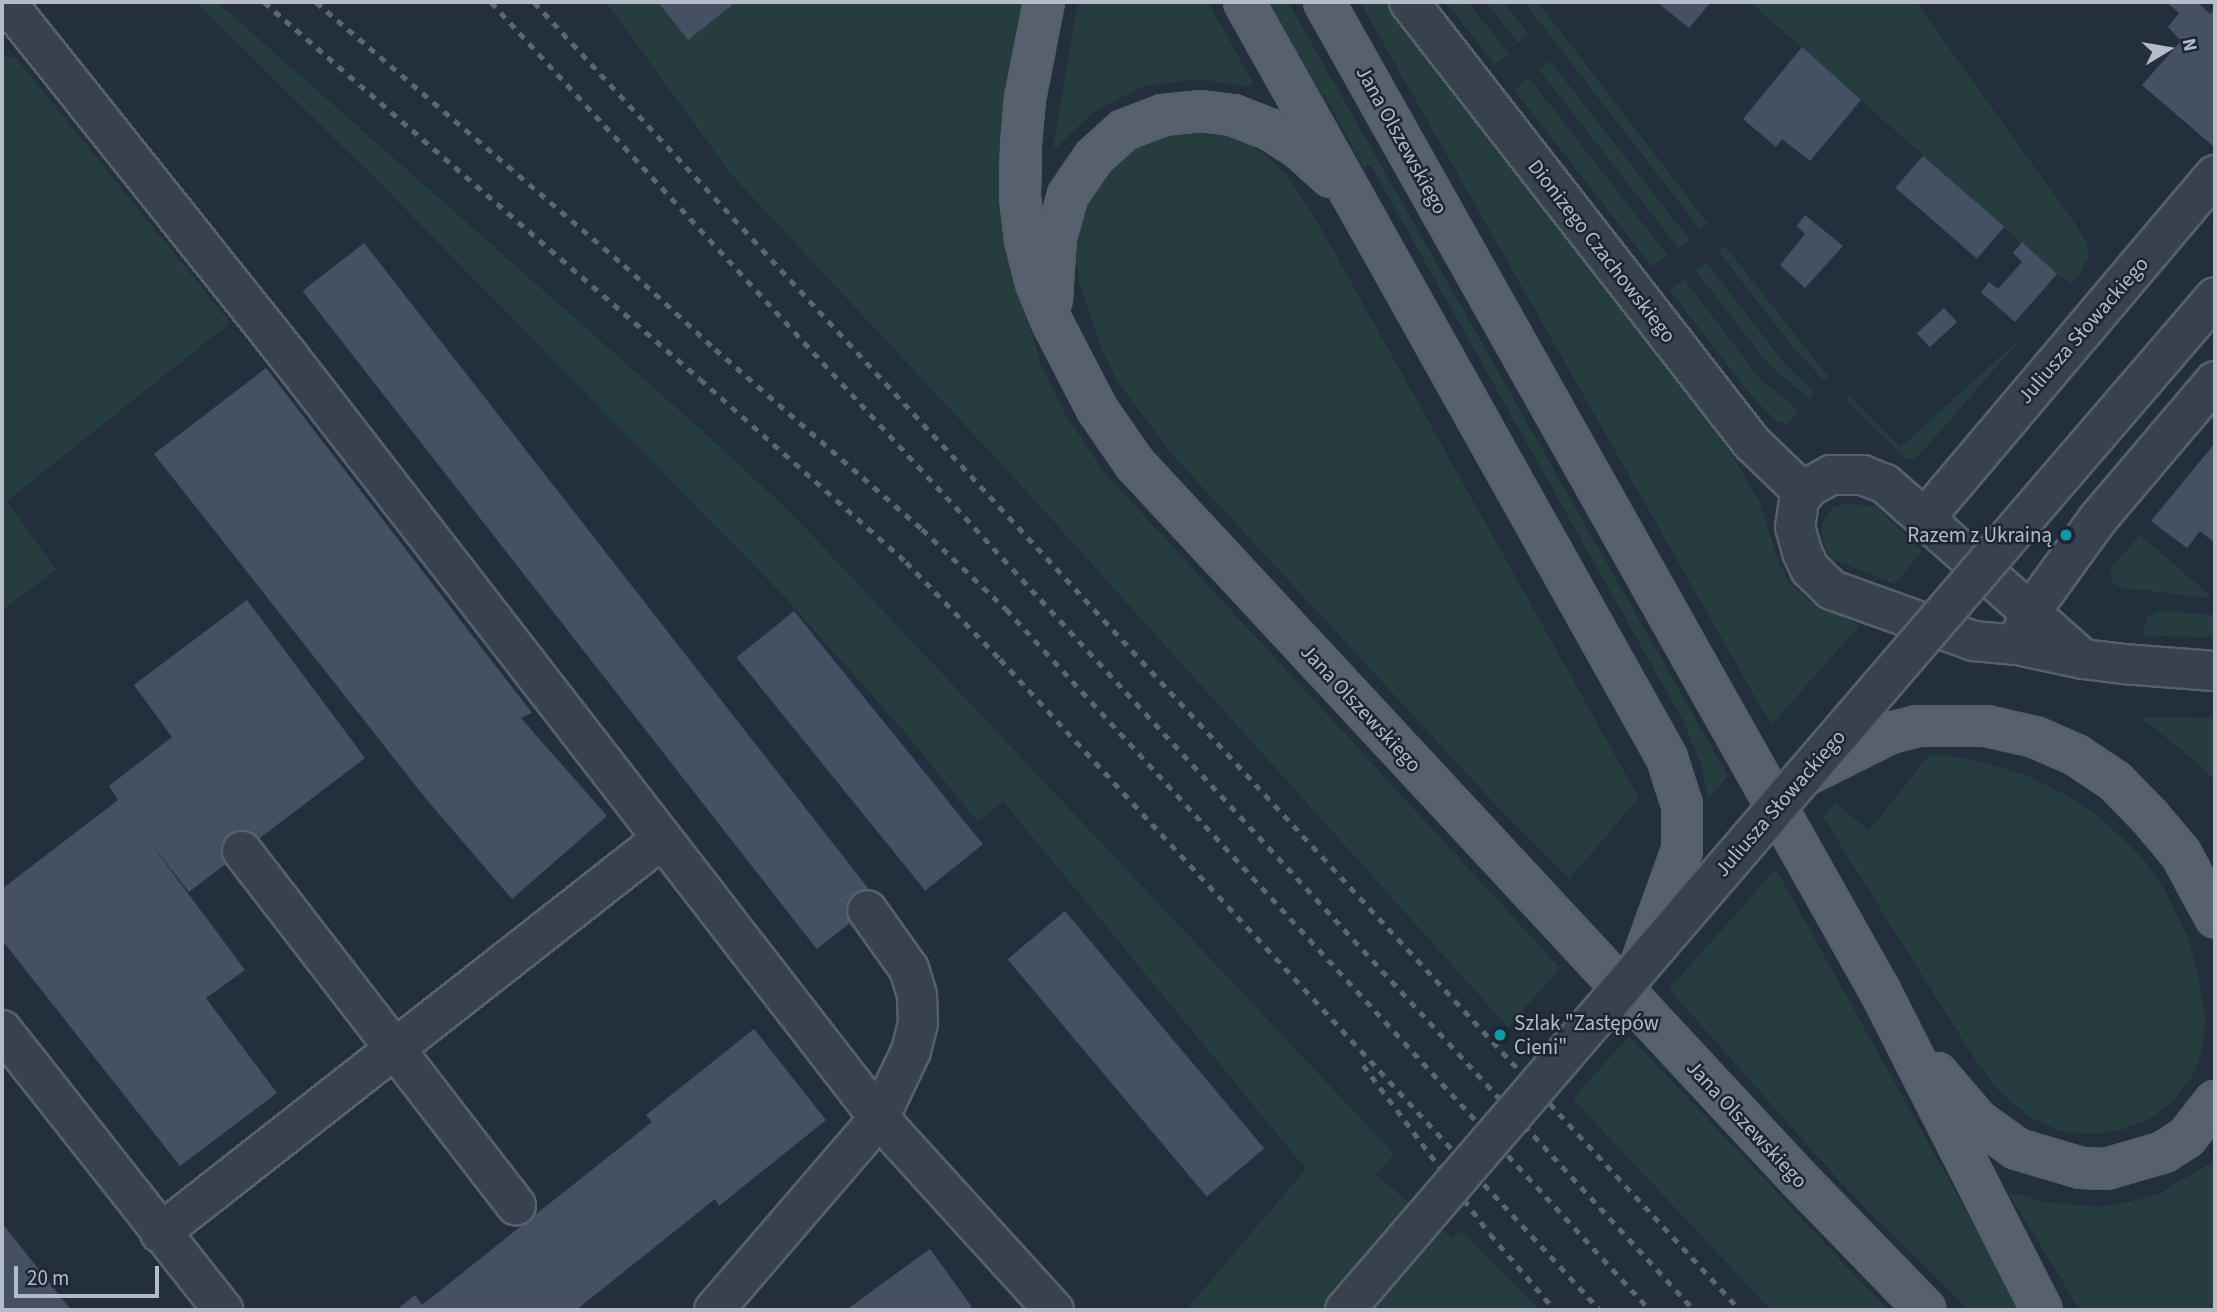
<!DOCTYPE html>
<html>
<head>
<meta charset="utf-8">
<style>
  body { margin:0 }
  #map { position:relative; width:2217px; height:1312px; overflow:hidden; background:#242f3e; font-family:"Source Sans 3",sans-serif }
  div>[style] { position:absolute }
  [style*='--x'] { left:calc(var(--x)*1px); top:calc(var(--y)*1px); width:calc(var(--w)*1px); rotate:calc(var(--a)*1deg) }
  .green>* { inset:0; background:#263c3f; transform-origin:0 0 }
  .building>* { inset:0; background:#455162; transform-origin:0 0 }
  .roads { filter:drop-shadow(2px 0 #565f6c) drop-shadow(-2px 0 #565f6c) drop-shadow(0 2px #565f6c) drop-shadow(0 -2px #565f6c) }
  .minor>* { height:38px; margin:-19px; padding:0 19px; transform-origin:19px; border-radius:19px; background:#38414e }
  .major>* { height:38px; margin:-19px; padding:0 19px; transform-origin:19px; border-radius:19px; background:#56606e }
  .rail>* { height:5px; margin-top:-2.5px; transform-origin:0; background:repeating-linear-gradient(90deg,#5a6575 0 7px,transparent 0 14px) }
  .bridges { filter:drop-shadow(2px 0 #565f6c) drop-shadow(-2px 0 #565f6c) drop-shadow(0 2px #565f6c) drop-shadow(0 -2px #565f6c) }
  .minor-bridge>* { height:38px; margin:-19px; padding:0 19px; transform-origin:19px; border-radius:19px; background:#38414e }
  .dots>* { width:19px; height:19px; translate:-50% -50%; box-sizing:border-box; border:4px solid #1d2633; border-radius:50% }
  span { translate:-50% -50%; white-space:nowrap; text-align:center; line-height:1.15; -webkit-text-stroke:5px #1d2633; paint-order:stroke }
  .street-label { font-size:21px; color:#b4bcc9 }
  .poi-label { font-size:21px; color:#b4bcc9 }
  .right { translate:-100% -50%; text-align:right }
  .left { translate:0 -50%; text-align:left }
  .frame { position:absolute; inset:0; border:4px solid #b4bcc9; pointer-events:none }
  .north { position:absolute; left:2133px; top:14px; width:70px; height:70px; -webkit-text-stroke:5px #1d2633; paint-order:stroke; rotate:79deg; font-size:19px; font-weight:700; line-height:28px; text-align:center; color:#b4bcc9 }
  .north::after { content:''; display:block; margin:auto; width:24px; height:32px; background:#b4bcc9; clip-path:polygon(50% 0,100% 100%,50% 72%,0 100%) }
  .scale { position:absolute; left:14px; top:1266px; width:145px; height:32px; box-sizing:border-box; border:4px solid #b4bcc9; border-top:0; padding-left:9px; font-size:21px; line-height:24px; white-space:nowrap; color:#b4bcc9; -webkit-text-stroke:5px #1d2633; paint-order:stroke }
</style>
</head>
<body>
<div id="map">
  <div class="green">
    <div style="clip-path:polygon(195px 2px,217px 2px,707px 435px,792px 514px,1394px 1154px,1376px 1175px,1453px 1239px,1461px 1230px,1540px 1310px,1186px 1310px,1306px 1169px,1003px 801px,978px 822px,902px 729px,783px 595px,377px 180px)"></div>
    <div style="clip-path:polygon(606px 2px,658px 2px,688px 40px,736px 2px,1029px 2px,1009px 249px,1041px 365px,1067px 417px,1104px 472px,1560px 968px,1508px 1027px,1030px 495px,731px 174px)"></div>
    <div style="clip-path:polygon(1078px 2px,1208px 2px,1252px 81px,1251px 85px,1248px 87px,1200px 79px,1145px 86px,1093px 112px,1052px 152px)"></div>
    <div style="clip-path:polygon(1269px 2px,1288px 2px,1728px 776px,1708px 799px,1702px 766px,1681px 717px,1370px 164px,1364px 169px,1326px 97px,1322px 95px)"></div>
    <div style="clip-path:polygon(1360px 2px,1385px 2px,1726px 444px,1760px 502px,1776px 555px,1789px 583px,1809px 601px,1860px 625px,1771px 725px)"></div>
    <div style="clip-path:polygon(1446px 2px,1468px 2px,1509px 54px,1495px 65px)"></div>
    <div style="clip-path:polygon(1486px 2px,1504px 2px,1528px 34px,1518px 43px)"></div>
    <div style="clip-path:polygon(1524px 2px,1538px 2px,1708px 224px,1700px 229px)"></div>
    <div style="clip-path:polygon(1750px 2px,1916px 2px,2076px 225px,2086px 242px,2089px 257px,2078px 276px,2071px 283px,2057px 274px)"></div>
    <div style="clip-path:polygon(2px 57px,16px 58px,230px 323px,7px 501px,56px 570px,2px 610px)"></div>
    <div style="left:1550px;top:61px;width:227px;height:14px;rotate:52deg"></div>
    <div style="left:1529px;top:78px;width:225px;height:19px;rotate:52deg"></div>
    <div style="clip-path:polygon(1210px 126px,1241px 137px,1261px 152px,1287px 175px,1315px 218px,1639px 798px,1569px 879px,1506px 816px,1171px 453px,1118px 382px,1102px 350px,1079px 280px,1075px 248px,1080px 217px,1091px 190px,1107px 170px,1132px 148px,1157px 135px)"></div>
    <div style="clip-path:polygon(1725px 246px,1828px 376px,1824px 380px,1792px 346px,1719px 252px)"></div>
    <div style="clip-path:polygon(1707px 263px,1784px 363px,1815px 392px,1809px 399px,1769px 365px,1695px 270px)"></div>
    <div style="clip-path:polygon(1684px 279px,1759px 378px,1799px 411px,1787px 424px,1776px 421px,1748px 392px,1670px 290px)"></div>
    <div style="clip-path:polygon(2026px 333px,1916px 459px,1906px 459px,1846px 400px,1850px 396px,1901px 447px)"></div>
    <div style="clip-path:polygon(1847px 503px,1877px 507px,1922px 551px,1895px 584px,1834px 560px,1827px 551px,1822px 540px,1823px 521px,1832px 508px)"></div>
    <div style="clip-path:polygon(2140px 535px,2213px 598px,2122px 588px,2112px 583px,2110px 569px)"></div>
    <div style="clip-path:polygon(2159px 611px,2215px 615px,2215px 638px,2142px 635px,2147px 617px)"></div>
    <div style="clip-path:polygon(2140px 717px,2215px 718px,2215px 781px,2188px 755px)"></div>
    <div style="clip-path:polygon(1929px 755px,1971px 759px,2023px 774px,2062px 793px,2092px 811px,2121px 837px,2145px 861px,2166px 892px,2187px 935px,2198px 974px,2205px 1016px,2203px 1046px,2193px 1075px,2174px 1100px,2153px 1117px,2125px 1129px,2095px 1134px,2060px 1131px,2028px 1116px,2000px 1092px,1974px 1058px,1823px 817px,1835px 803px,1869px 831px)"></div>
    <div style="clip-path:polygon(1776px 869px,1975px 1227px,2025px 1310px,1969px 1310px,1852px 1195px,1669px 989px)"></div>
    <div style="clip-path:polygon(1629px 1036px,1885px 1307px,1886px 1310px,1771px 1310px,1573px 1099px)"></div>
    <div style="clip-path:polygon(2215px 1160px,2215px 1310px,2080px 1310px,2009px 1194px,2020px 1194px,2044px 1202px,2098px 1207px,2129px 1202px,2159px 1194px)"></div>
  </div>
  <div class="building">
    <div style="clip-path:polygon(658px 2px,736px 2px,688px 40px)"></div>
    <div style="clip-path:polygon(1657px 2px,1711px 2px,1689px 28px)"></div>
    <div style="clip-path:polygon(2166px 2px,2197px 2px,2210px 14px,2215px 8px,2213px 146px,2142px 85px,2181px 41px,2168px 27px,2179px 13px)"></div>
    <div style="clip-path:polygon(1802px 47px,1861px 100px,1810px 161px,1782px 139px,1776px 147px,1743px 119px)"></div>
    <div style="left:1923px;top:156px;width:108px;height:42px;rotate:41deg"></div>
    <div style="clip-path:polygon(1805px 215px,1843px 246px,1805px 288px,1780px 265px,1805px 234px,1797px 226px)"></div>
    <div style="clip-path:polygon(2022px 242px,2057px 274px,2015px 322px,1981px 292px,1989px 282px,1998px 289px,2022px 262px,2013px 253px)"></div>
    <div style="left:364px;top:243px;width:835px;height:78px;rotate:52deg"></div>
    <div style="left:1944px;top:308px;width:19px;height:37px;rotate:47deg"></div>
    <div style="clip-path:polygon(266px 368px,532px 713px,521px 718px,607px 816px,512px 899px,427px 800px,154px 454px)"></div>
    <div style="clip-path:polygon(2215px 443px,2215px 543px,2200px 531px,2187px 548px,2151px 521px)"></div>
    <div style="clip-path:polygon(247px 600px,365px 758px,189px 892px,149px 841px,245px 970px,206px 998px,277px 1093px,180px 1166px,2px 940px,2px 889px,118px 800px,109px 786px,172px 737px,134px 685px)"></div>
    <div style="left:794px;top:611px;width:300px;height:74px;rotate:51deg"></div>
    <div style="left:1065px;top:911px;width:310px;height:75px;rotate:50deg"></div>
    <div style="clip-path:polygon(754px 1029px,826px 1120px,719px 1206px,715px 1199px,576px 1310px,396px 1310px,415px 1295px,422px 1305px,652px 1122px,646px 1115px)"></div>
    <div style="clip-path:polygon(2px 1223px,71px 1310px,2px 1310px)"></div>
    <div style="clip-path:polygon(930px 1249px,972px 1307px,968px 1310px,846px 1310px)"></div>
  </div>
  <div class="roads">
    <div class="minor">
      <div style="--x:6;--y:2;--w:450;--a:51.4"></div>
      <div style="--x:287;--y:354;--w:967;--a:52.23"></div>
      <div style="--x:879;--y:1118;--w:260;--a:47.7"></div>
      <div style="--x:1409;--y:2;--w:559;--a:52.13"></div>
      <div style="--x:1752;--y:443;--w:72;--a:43.9"></div>
      <div style="--x:1925;--y:518;--w:449;--a:-49.8"></div>
      <div style="--x:2021;--y:634;--w:25;--a:-67"></div>
      <div style="--x:2031;--y:611;--w:112;--a:-54"></div>
      <div style="--x:2097;--y:520;--w:182;--a:-49.7"></div>
      <div style="--x:2083;--y:659;--w:264;--a:-138.5"></div>
      <div style="--x:1885;--y:484;--w:24;--a:-158"></div>
      <div style="--x:1863;--y:475;--w:32;--a:180"></div>
      <div style="--x:1831;--y:475;--w:25;--a:151"></div>
      <div style="--x:1809;--y:487;--w:16;--a:128"></div>
      <div style="--x:1799;--y:500;--w:27;--a:98"></div>
      <div style="--x:1795;--y:527;--w:26;--a:74"></div>
      <div style="--x:1802;--y:552;--w:19;--a:65"></div>
      <div style="--x:1810;--y:569;--w:30;--a:44"></div>
      <div style="--x:1832;--y:590;--w:151;--a:19.8"></div>
      <div style="--x:1974;--y:641;--w:43;--a:5.3"></div>
      <div style="--x:2017;--y:645;--w:67;--a:12"></div>
      <div style="--x:2083;--y:659;--w:40;--a:7.1"></div>
      <div style="--x:2123;--y:664;--w:92;--a:4.4"></div>
      <div style="--x:242;--y:851;--w:448;--a:52.3"></div>
      <div style="--x:2;--y:1030;--w:357;--a:51.7"></div>
      <div style="--x:160;--y:1233;--w:638;--a:-38.13"></div>
      <div style="--x:714;--y:1310;--w:253;--a:-49.3"></div>
      <div style="--x:879;--y:1118;--w:74;--a:-64.5"></div>
      <div style="--x:911;--y:1051;--w:29;--a:-76"></div>
      <div style="--x:918;--y:1023;--w:28;--a:-92"></div>
      <div style="--x:917;--y:995;--w:27;--a:-107"></div>
      <div style="--x:909;--y:969;--w:72;--a:-125.4"></div>
    </div>
    <div class="major">
      <div style="--x:1044;--y:2;--w:99;--a:101.1"></div>
      <div style="--x:1025;--y:99;--w:45;--a:95.1"></div>
      <div style="--x:1021;--y:144;--w:53;--a:91.1"></div>
      <div style="--x:1020;--y:197;--w:43;--a:83.4"></div>
      <div style="--x:1025;--y:240;--w:44;--a:75.7"></div>
      <div style="--x:1036;--y:283;--w:42;--a:67.7"></div>
      <div style="--x:1052;--y:322;--w:98;--a:62.7"></div>
      <div style="--x:1097;--y:409;--w:67;--a:55.4"></div>
      <div style="--x:1135;--y:464;--w:976;--a:47.12"></div>
      <div style="--x:1799;--y:1179;--w:182;--a:45.9"></div>
      <div style="--x:1244;--y:2;--w:866;--a:60.77"></div>
      <div style="--x:1667;--y:758;--w:49;--a:72.3"></div>
      <div style="--x:1682;--y:805;--w:45;--a:90"></div>
      <div style="--x:1682;--y:850;--w:118;--a:109.8"></div>
      <div style="--x:1324;--y:2;--w:1135;--a:60.66"></div>
      <div style="--x:1880;--y:991;--w:358;--a:63.1"></div>
      <div style="--x:1052;--y:299;--w:62;--a:-86.3"></div>
      <div style="--x:1056;--y:237;--w:44;--a:-74.1"></div>
      <div style="--x:1068;--y:195;--w:46;--a:-55.6"></div>
      <div style="--x:1094;--y:157;--w:40;--a:-42"></div>
      <div style="--x:1124;--y:130;--w:42;--a:-21"></div>
      <div style="--x:1163;--y:115;--w:37;--a:-6"></div>
      <div style="--x:1200;--y:111;--w:33;--a:7"></div>
      <div style="--x:1233;--y:115;--w:41;--a:21.5"></div>
      <div style="--x:1271;--y:130;--w:35;--a:33"></div>
      <div style="--x:1300;--y:149;--w:42;--a:42.1"></div>
      <div style="--x:1806;--y:775;--w:94;--a:-26.6"></div>
      <div style="--x:1890;--y:733;--w:29;--a:-14"></div>
      <div style="--x:1918;--y:726;--w:68;--a:0"></div>
      <div style="--x:1986;--y:726;--w:50;--a:12.7"></div>
      <div style="--x:2035;--y:737;--w:45;--a:23.7"></div>
      <div style="--x:2076;--y:755;--w:47;--a:33.7"></div>
      <div style="--x:2115;--y:781;--w:50;--a:45.8"></div>
      <div style="--x:2150;--y:817;--w:48;--a:50"></div>
      <div style="--x:2181;--y:854;--w:72;--a:61.6"></div>
      <div style="--x:1937;--y:1073;--w:63;--a:49.5"></div>
      <div style="--x:1978;--y:1121;--w:48;--a:35.7"></div>
      <div style="--x:2017;--y:1149;--w:67;--a:16.5"></div>
      <div style="--x:2081;--y:1168;--w:25;--a:2"></div>
      <div style="--x:2106;--y:1169;--w:60;--a:-16.3"></div>
      <div style="--x:2164;--y:1152;--w:27;--a:-33"></div>
      <div style="--x:2187;--y:1137;--w:46;--a:-52.1"></div>
    </div>
  </div>
  <div class="rail">
    <div style="--x:264;--y:2;--w:576;--a:40.85"></div>
    <div style="--x:700;--y:379;--w:276;--a:41.6"></div>
    <div style="--x:906;--y:562;--w:135;--a:45.9"></div>
    <div style="--x:1000;--y:659;--w:885;--a:47.33"></div>
    <div style="--x:316;--y:2;--w:405;--a:40.5"></div>
    <div style="--x:624;--y:265;--w:124;--a:42.7"></div>
    <div style="--x:715;--y:349;--w:274;--a:41"></div>
    <div style="--x:922;--y:529;--w:116;--a:43.6"></div>
    <div style="--x:1006;--y:609;--w:952;--a:47.43"></div>
    <div style="--x:491;--y:2;--w:1777;--a:47.39"></div>
    <div style="--x:534;--y:2;--w:1779;--a:47.32"></div>
    <div style="--x:1363;--y:1065;--w:211;--a:53.1"></div>
    <div style="--x:1490;--y:1234;--w:100;--a:49.5"></div>
  </div>
  <div class="bridges">
    <div class="minor-bridge">
      <div style="--x:1345;--y:1310;--w:1335;--a:-49.34"></div>
    </div>
  </div>
  <div class="dots">
    <div style="left:2066px;top:535px;background:#0f9aa8"></div>
    <div style="left:1500px;top:1035px;background:#0f9aa8"></div>
  </div>
  <div class="street-label">
    <span style="left:1402px;top:140px;rotate:61deg">Jana Olszewskiego</span>
    <span style="left:1602px;top:251px;rotate:52deg">Dionizego Czachowskiego</span>
    <span style="left:2083px;top:330px;rotate:-49deg">Juliusza Słowackiego</span>
    <span style="left:1361px;top:708px;rotate:47deg">Jana Olszewskiego</span>
    <span style="left:1780px;top:803px;rotate:-49deg">Juliusza Słowackiego</span>
    <span style="left:1747px;top:1124px;rotate:47deg">Jana Olszewskiego</span>
  </div>
  <div class="poi-label">
    <span class="right" style="left:2052px;top:535px">Razem z Ukrainą</span>
    <span class="left" style="left:1514px;top:1035px">Szlak "Zastępów<br>Cieni"</span>
  </div>
  <div class="frame"></div>
  <div class="north">N</div>
  <div class="scale">20 m</div>
</div>
</body>
</html>
